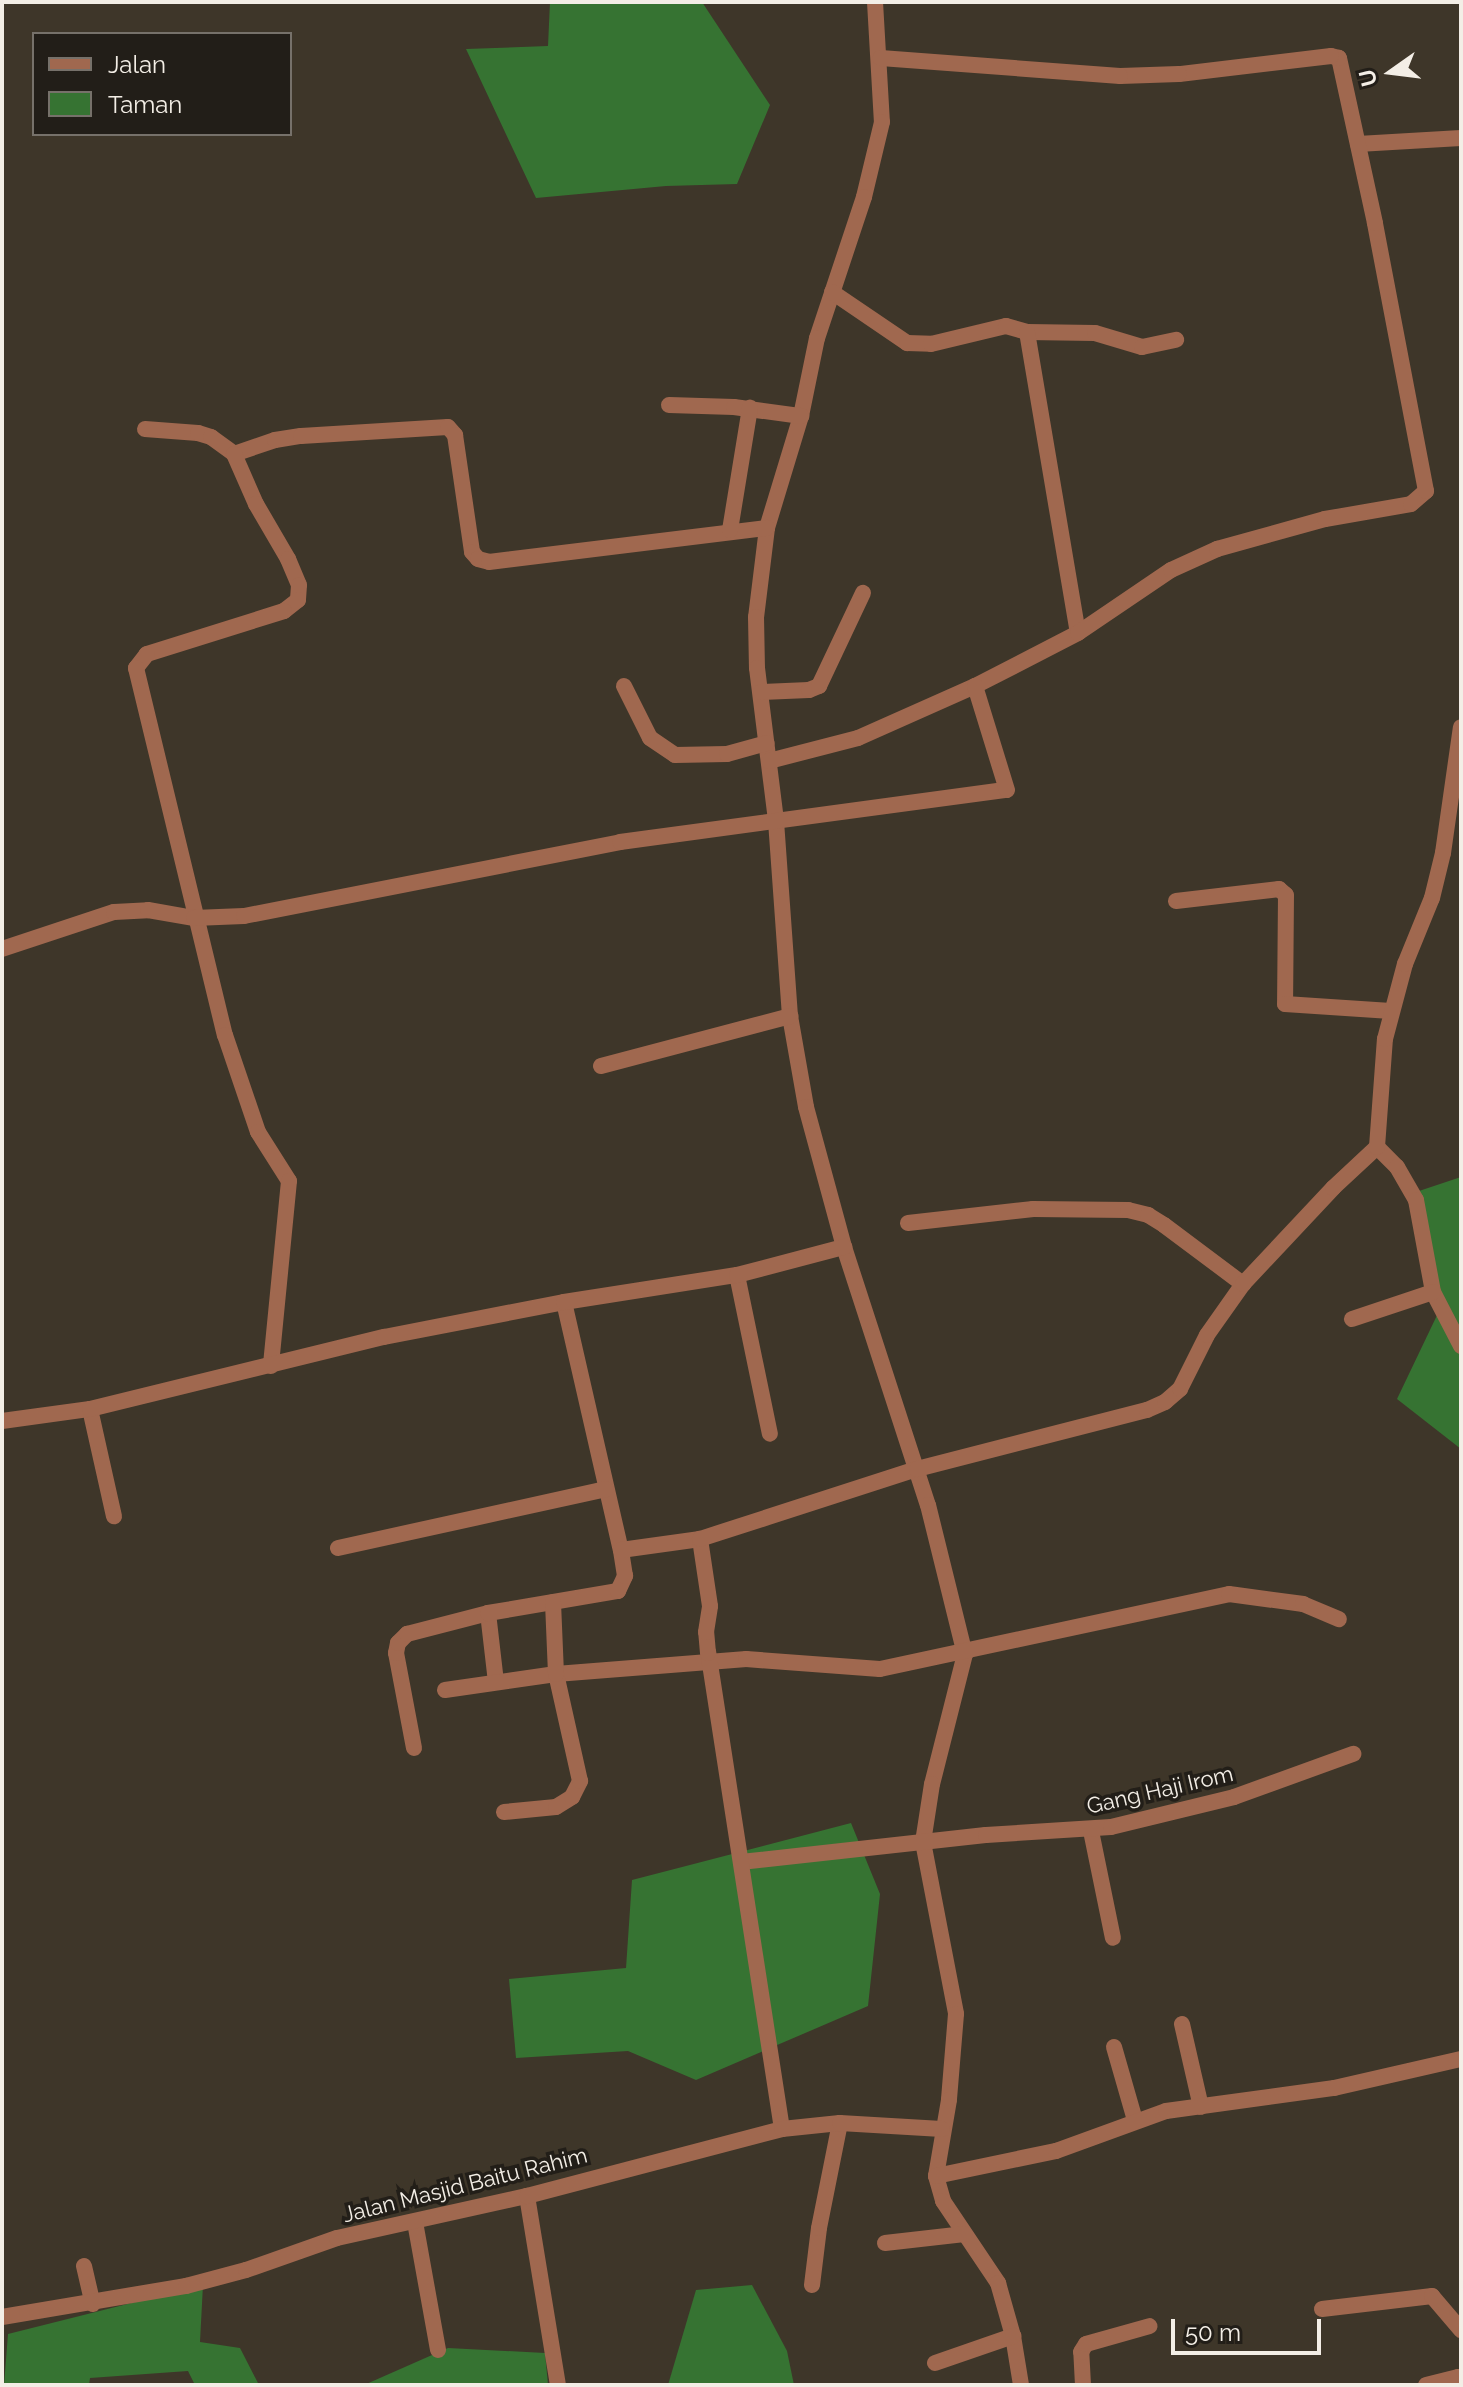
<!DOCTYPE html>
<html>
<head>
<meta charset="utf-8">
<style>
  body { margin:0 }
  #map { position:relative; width:1463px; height:2387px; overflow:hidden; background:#3e3629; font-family:Raleway,sans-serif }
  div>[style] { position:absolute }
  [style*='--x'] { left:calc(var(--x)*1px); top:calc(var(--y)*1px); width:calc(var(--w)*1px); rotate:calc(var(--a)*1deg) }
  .green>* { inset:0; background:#367332 }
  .street>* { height:16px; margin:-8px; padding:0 8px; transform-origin:8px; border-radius:8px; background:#a0684f }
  span { translate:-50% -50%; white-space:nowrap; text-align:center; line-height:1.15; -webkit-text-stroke:7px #221e18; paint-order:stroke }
  .street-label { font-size:22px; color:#f3eee6 }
  .frame { position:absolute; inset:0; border:4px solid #f3eee6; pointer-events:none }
  .legend { position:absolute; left:32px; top:32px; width:260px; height:104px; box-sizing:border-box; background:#221e18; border:2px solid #76716a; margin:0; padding:10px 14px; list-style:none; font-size:24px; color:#f3eee6 }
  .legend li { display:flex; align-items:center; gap:16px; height:40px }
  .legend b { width:40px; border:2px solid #76716a }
  .north { position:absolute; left:1351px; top:32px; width:80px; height:80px; -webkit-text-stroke:6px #221e18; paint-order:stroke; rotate:256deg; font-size:22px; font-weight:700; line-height:32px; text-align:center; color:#f3eee6 }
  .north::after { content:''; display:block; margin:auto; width:28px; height:36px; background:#f3eee6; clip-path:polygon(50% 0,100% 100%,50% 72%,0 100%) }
  .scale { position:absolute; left:1171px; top:2319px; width:150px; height:36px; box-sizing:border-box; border:4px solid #f3eee6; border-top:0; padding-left:10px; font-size:24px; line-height:28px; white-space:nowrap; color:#f3eee6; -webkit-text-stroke:6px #221e18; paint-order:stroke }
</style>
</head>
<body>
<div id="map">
  <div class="green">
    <div style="clip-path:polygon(550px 2px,702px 2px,770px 105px,737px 184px,666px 186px,536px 198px,466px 49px,548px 46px)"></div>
    <div style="clip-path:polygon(1461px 1177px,1461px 1449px,1397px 1399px,1440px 1309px,1419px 1191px)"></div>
    <div style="clip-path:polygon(851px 1823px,880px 1894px,868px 2006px,696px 2080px,628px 2051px,516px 2058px,509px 1979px,626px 1968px,632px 1880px)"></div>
    <div style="clip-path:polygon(203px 2285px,200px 2342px,240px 2348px,259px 2385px,195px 2385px,188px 2371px,90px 2378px,89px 2385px,4px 2385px,8px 2334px)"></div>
    <div style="clip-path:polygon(752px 2285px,787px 2351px,794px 2385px,668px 2385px,696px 2290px)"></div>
    <div style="clip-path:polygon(448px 2348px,545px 2353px,548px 2385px,364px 2385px)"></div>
  </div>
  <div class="street">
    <div style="--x:875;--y:2;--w:120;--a:86.7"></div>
    <div style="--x:882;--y:122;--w:77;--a:103.5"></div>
    <div style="--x:864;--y:197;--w:149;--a:108.4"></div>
    <div style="--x:817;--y:338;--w:80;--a:101.6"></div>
    <div style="--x:801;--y:416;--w:117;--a:106.9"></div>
    <div style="--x:767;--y:528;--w:90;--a:97"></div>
    <div style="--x:756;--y:617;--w:51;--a:88.9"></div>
    <div style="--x:757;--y:668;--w:154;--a:82.9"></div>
    <div style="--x:776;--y:821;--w:196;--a:85.9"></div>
    <div style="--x:790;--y:1016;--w:92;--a:80"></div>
    <div style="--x:806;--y:1107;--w:145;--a:74.8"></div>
    <div style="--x:844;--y:1247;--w:271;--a:72"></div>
    <div style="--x:928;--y:1505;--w:154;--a:76.1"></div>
    <div style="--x:965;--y:1654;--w:134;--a:104.2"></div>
    <div style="--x:932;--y:1784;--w:59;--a:98.8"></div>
    <div style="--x:923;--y:1842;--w:175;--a:79.1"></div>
    <div style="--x:956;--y:2014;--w:86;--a:94.7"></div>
    <div style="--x:949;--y:2100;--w:77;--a:99.7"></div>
    <div style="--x:936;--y:2176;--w:26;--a:74"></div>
    <div style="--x:943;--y:2201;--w:99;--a:56.1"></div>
    <div style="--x:998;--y:2283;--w:55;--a:74.2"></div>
    <div style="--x:1013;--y:2336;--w:50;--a:80.7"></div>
    <div style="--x:1358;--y:144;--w:103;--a:-3.3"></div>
    <div style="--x:832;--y:292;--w:91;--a:34.2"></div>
    <div style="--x:907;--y:343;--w:24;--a:2"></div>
    <div style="--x:931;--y:344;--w:77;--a:-13.5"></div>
    <div style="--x:1006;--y:326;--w:22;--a:16"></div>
    <div style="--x:1027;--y:332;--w:68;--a:0.8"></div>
    <div style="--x:1095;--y:333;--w:49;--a:16.6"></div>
    <div style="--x:1142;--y:347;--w:35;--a:-12"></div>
    <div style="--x:1027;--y:332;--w:305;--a:80.4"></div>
    <div style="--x:669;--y:405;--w:65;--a:1.8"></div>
    <div style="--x:734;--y:407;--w:68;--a:7.7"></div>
    <div style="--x:145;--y:429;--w:53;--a:4.3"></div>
    <div style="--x:198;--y:433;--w:14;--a:17"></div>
    <div style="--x:211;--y:437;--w:29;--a:36"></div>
    <div style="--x:234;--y:454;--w:43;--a:-18.9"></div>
    <div style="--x:275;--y:440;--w:26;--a:-9"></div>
    <div style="--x:301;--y:436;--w:147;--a:-3.5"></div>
    <div style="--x:448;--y:427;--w:11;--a:49"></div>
    <div style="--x:455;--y:435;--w:118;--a:81.7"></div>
    <div style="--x:472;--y:552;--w:9;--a:49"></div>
    <div style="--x:478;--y:559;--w:11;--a:15"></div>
    <div style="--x:489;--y:562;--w:280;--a:-7"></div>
    <div style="--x:234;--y:454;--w:55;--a:66.3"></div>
    <div style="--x:256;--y:504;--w:64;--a:59.8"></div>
    <div style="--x:288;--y:559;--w:28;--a:67"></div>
    <div style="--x:299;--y:585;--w:15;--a:94"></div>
    <div style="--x:298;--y:600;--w:18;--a:142"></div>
    <div style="--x:284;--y:611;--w:144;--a:162.6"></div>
    <div style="--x:147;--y:654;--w:18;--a:128"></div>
    <div style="--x:136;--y:668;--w:378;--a:76.4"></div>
    <div style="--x:225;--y:1035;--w:102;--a:71.2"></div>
    <div style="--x:258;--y:1132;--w:58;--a:57.7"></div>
    <div style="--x:289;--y:1181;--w:186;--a:95.6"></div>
    <div style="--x:730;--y:530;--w:124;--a:-80.7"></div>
    <div style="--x:624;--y:686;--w:58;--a:63.4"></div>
    <div style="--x:650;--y:738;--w:30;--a:34"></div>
    <div style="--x:675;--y:755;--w:52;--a:-1.1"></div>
    <div style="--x:727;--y:754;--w:41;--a:-15.4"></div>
    <div style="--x:761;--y:692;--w:48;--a:-2.4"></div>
    <div style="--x:809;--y:690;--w:11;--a:-22"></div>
    <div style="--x:819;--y:686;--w:103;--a:-64.7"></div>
    <div style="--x:769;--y:761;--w:92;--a:-14.5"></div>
    <div style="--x:858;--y:738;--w:128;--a:-24"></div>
    <div style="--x:975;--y:686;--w:116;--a:-27.2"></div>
    <div style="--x:1078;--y:633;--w:112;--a:-34.1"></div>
    <div style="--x:1171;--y:570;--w:51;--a:-24.5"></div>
    <div style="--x:1217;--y:549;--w:112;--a:-15.5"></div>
    <div style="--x:1325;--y:519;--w:87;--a:-9.9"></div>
    <div style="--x:1411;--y:504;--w:20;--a:-41"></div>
    <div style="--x:1426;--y:491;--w:273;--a:-100.8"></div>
    <div style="--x:1375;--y:223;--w:169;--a:-102.3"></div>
    <div style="--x:1339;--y:58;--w:8;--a:-166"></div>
    <div style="--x:1331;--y:56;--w:153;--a:173.2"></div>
    <div style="--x:1179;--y:74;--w:59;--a:178.1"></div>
    <div style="--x:1120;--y:76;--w:240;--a:-175.7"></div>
    <div style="--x:1176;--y:901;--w:104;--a:-6.6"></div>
    <div style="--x:1279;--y:889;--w:9;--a:41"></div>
    <div style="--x:1286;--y:895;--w:109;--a:90.5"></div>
    <div style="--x:1285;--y:1004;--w:106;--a:3.8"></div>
    <div style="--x:2;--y:949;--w:118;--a:-18.3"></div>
    <div style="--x:114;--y:912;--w:34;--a:-3"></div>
    <div style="--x:148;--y:910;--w:47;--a:9.9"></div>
    <div style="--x:194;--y:918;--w:50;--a:-2.3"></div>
    <div style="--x:244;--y:916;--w:383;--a:-11.1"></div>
    <div style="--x:620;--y:842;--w:390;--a:-7.7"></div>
    <div style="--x:1007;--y:790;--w:109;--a:-107.1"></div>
    <div style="--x:601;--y:1066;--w:196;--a:-14.8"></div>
    <div style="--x:1377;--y:1147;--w:28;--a:45"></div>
    <div style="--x:1397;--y:1167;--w:38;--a:60"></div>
    <div style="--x:1416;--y:1200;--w:94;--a:79.5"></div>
    <div style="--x:1433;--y:1292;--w:61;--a:62.6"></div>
    <div style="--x:908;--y:1223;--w:126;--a:-6.4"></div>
    <div style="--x:1033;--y:1209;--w:95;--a:0.6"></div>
    <div style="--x:1128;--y:1210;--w:21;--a:14"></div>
    <div style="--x:1148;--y:1215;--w:19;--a:32"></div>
    <div style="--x:1164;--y:1225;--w:99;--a:36.8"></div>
    <div style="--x:737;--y:1275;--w:162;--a:78.3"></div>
    <div style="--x:564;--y:1302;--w:254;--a:77.1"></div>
    <div style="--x:1352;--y:1319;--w:85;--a:-18.4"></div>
    <div style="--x:90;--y:1409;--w:110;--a:77.4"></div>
    <div style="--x:2;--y:1421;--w:89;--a:-7.8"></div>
    <div style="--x:90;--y:1409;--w:303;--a:-13.8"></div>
    <div style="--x:384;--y:1337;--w:183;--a:-11"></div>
    <div style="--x:564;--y:1302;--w:175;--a:-8.9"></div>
    <div style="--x:737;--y:1275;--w:111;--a:-14.7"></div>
    <div style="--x:338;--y:1548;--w:274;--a:-12.4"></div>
    <div style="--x:488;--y:1613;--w:69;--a:83.4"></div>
    <div style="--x:445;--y:1690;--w:112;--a:-8.2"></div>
    <div style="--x:556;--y:1674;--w:191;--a:-4.5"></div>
    <div style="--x:746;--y:1659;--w:134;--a:4.3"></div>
    <div style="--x:880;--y:1669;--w:357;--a:-12.1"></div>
    <div style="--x:1229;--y:1594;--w:75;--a:7.7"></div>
    <div style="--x:1303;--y:1604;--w:39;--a:23"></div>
    <div style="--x:414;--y:1748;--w:97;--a:-100.7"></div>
    <div style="--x:396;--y:1653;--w:10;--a:-79"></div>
    <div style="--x:398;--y:1643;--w:13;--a:-45"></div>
    <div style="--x:407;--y:1634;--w:84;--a:-14.5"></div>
    <div style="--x:488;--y:1613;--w:132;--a:-9.6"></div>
    <div style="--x:618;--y:1591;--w:17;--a:-65"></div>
    <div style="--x:625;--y:1576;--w:26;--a:-99"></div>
    <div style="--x:621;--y:1550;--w:80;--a:-7.9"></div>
    <div style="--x:504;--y:1812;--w:52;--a:-5.5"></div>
    <div style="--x:556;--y:1807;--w:19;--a:-32"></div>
    <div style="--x:572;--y:1797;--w:18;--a:-63"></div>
    <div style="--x:580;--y:1781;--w:110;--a:-102.6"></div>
    <div style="--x:556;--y:1674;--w:72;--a:-92.4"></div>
    <div style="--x:1091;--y:1831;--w:109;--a:78.4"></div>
    <div style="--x:741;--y:1862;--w:246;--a:-6.3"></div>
    <div style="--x:986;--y:1835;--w:125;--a:-3.7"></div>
    <div style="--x:1111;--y:1827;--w:127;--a:-13.7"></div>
    <div style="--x:1234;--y:1797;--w:127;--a:-19.9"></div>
    <div style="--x:1182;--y:2024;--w:85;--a:77.1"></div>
    <div style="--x:1114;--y:2047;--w:76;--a:74"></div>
    <div style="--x:782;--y:2129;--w:482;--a:-98.8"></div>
    <div style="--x:708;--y:1653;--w:21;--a:-95"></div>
    <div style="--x:706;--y:1632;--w:26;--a:-81"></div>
    <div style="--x:710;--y:1606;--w:68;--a:-98.5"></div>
    <div style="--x:700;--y:1539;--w:228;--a:-17.9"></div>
    <div style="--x:917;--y:1469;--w:237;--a:-14.4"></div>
    <div style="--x:1147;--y:1410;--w:20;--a:-24"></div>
    <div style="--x:1165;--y:1402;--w:20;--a:-41"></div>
    <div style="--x:1180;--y:1389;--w:60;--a:-63.4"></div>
    <div style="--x:1207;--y:1335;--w:62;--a:-54.8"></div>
    <div style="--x:1243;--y:1284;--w:132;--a:-46.8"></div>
    <div style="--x:1333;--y:1188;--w:60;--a:-43"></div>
    <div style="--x:1377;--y:1147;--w:108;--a:-85.8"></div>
    <div style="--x:1385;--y:1039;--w:78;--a:-75.1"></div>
    <div style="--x:1405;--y:964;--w:71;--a:-67.8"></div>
    <div style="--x:1432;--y:898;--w:46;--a:-76.3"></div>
    <div style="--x:1443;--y:853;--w:127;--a:-81.9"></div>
    <div style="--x:936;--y:2176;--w:123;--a:-11.8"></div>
    <div style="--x:1056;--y:2151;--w:117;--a:-20"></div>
    <div style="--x:1166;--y:2111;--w:170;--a:-7.8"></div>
    <div style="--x:1334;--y:2088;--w:130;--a:-12.9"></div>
    <div style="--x:527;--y:2196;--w:192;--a:80.7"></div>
    <div style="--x:415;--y:2222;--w:130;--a:79.8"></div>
    <div style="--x:885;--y:2243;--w:80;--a:-6.5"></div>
    <div style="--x:84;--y:2266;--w:39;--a:77"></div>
    <div style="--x:812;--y:2285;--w:57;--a:-83"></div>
    <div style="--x:819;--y:2228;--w:107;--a:-78.7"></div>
    <div style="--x:1322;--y:2309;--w:111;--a:-6.7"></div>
    <div style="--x:1432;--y:2296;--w:45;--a:49.5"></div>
    <div style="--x:2;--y:2317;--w:187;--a:-9.6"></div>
    <div style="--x:186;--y:2286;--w:62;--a:-14.9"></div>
    <div style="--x:246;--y:2270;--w:96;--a:-19.4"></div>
    <div style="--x:337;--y:2238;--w:195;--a:-12.5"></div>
    <div style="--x:527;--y:2196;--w:264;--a:-14.7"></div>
    <div style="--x:782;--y:2129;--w:58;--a:-5.9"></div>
    <div style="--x:840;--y:2123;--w:102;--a:3.4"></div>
    <div style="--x:935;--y:2363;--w:83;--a:-19.1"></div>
    <div style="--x:1083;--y:2385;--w:33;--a:-93"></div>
    <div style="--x:1081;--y:2352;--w:9;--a:-58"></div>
    <div style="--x:1086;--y:2344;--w:66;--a:-15.7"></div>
    <div style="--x:1426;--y:2385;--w:33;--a:-14"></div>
    <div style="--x:1458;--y:2377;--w:8;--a:76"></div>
  </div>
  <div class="street-label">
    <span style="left:1160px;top:1790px;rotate:-13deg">Gang Haji Irom</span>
    <span style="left:465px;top:2185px;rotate:-14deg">Jalan Masjid Baitu Rahim</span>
  </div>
  <div class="frame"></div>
  <ul class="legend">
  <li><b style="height:10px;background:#a0684f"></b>Jalan</li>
  <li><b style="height:22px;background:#367332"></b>Taman</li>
  </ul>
  <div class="north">U</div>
  <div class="scale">50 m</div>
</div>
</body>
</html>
